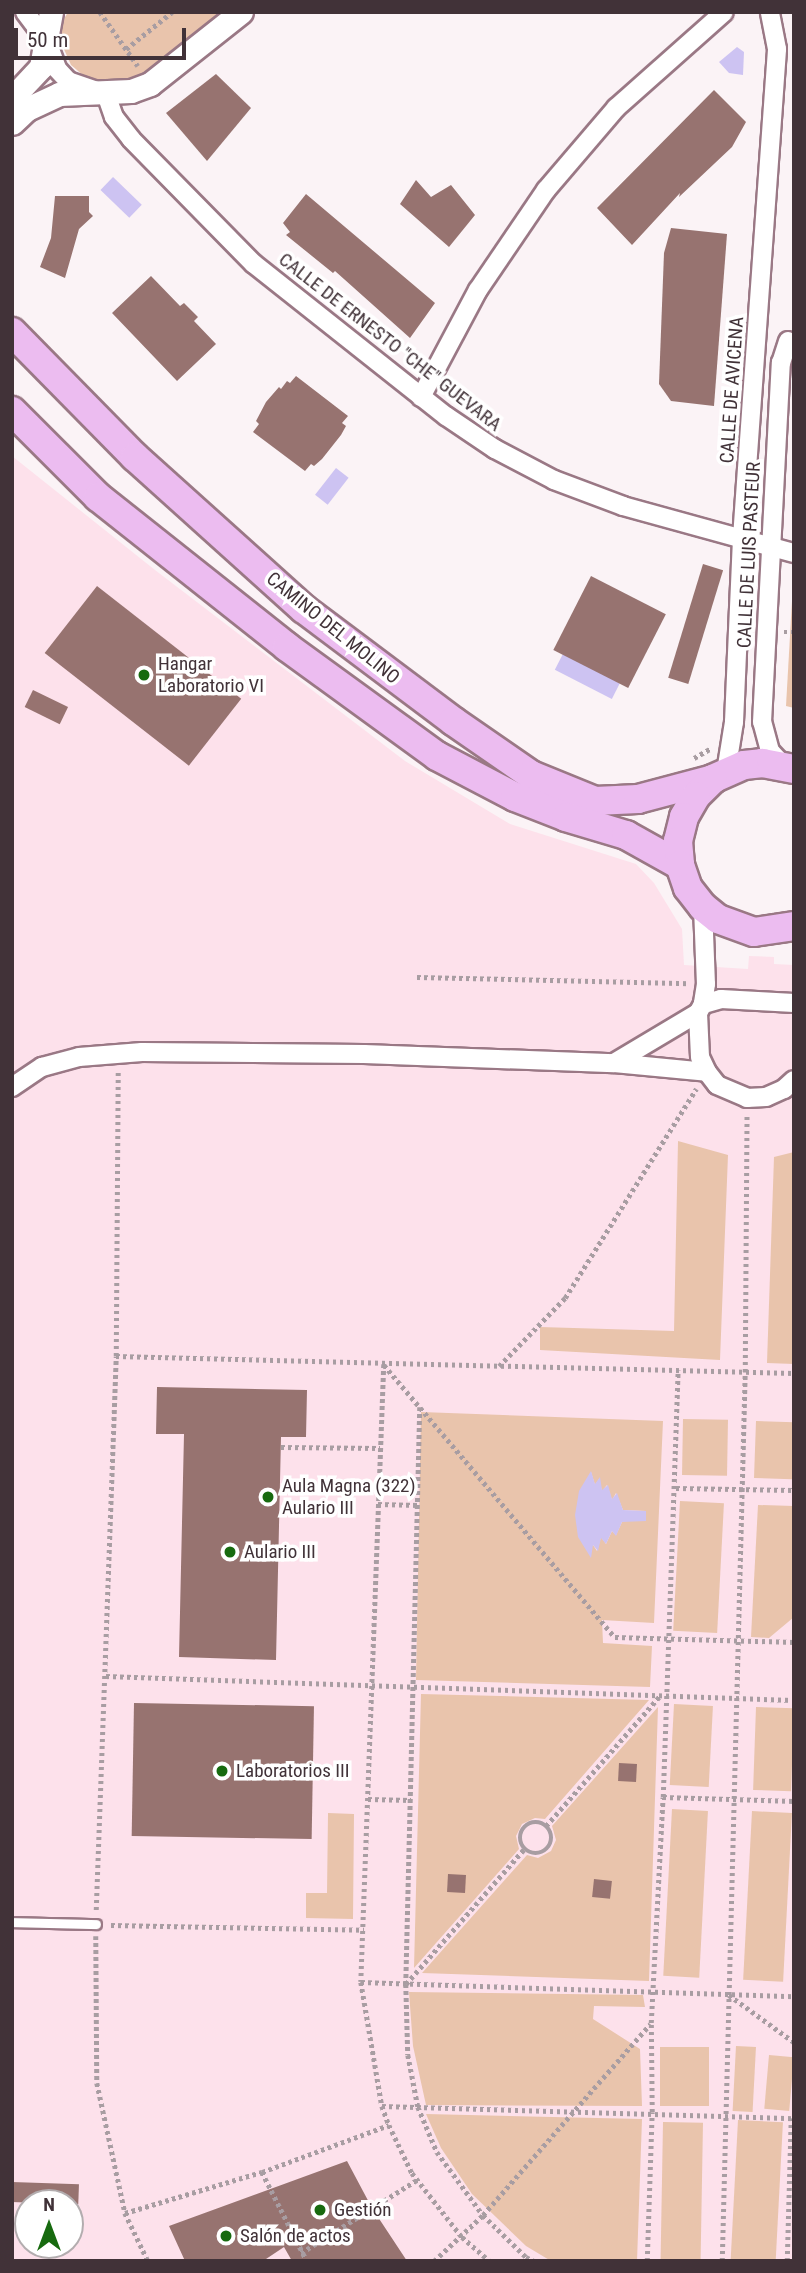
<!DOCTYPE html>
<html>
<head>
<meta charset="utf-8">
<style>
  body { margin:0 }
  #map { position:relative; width:806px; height:2273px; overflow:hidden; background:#fbf3f6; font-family:"Roboto Condensed",sans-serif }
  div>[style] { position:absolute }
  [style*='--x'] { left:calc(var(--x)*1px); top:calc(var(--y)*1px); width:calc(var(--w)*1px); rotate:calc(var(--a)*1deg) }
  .built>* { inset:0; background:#fde1eb }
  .green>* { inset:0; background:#e9c4ac; transform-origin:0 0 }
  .water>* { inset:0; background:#cdc3f2; transform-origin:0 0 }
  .building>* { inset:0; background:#977370; transform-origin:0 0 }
  .path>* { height:4.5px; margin-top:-2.25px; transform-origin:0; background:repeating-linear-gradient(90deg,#a89da2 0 3.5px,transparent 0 7px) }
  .path>.ring { margin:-2.25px; padding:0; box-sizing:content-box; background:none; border:4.5px solid #a89da2; border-radius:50% }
  .roads { filter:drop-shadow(2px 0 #9a7885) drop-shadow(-2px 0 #9a7885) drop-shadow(0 2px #9a7885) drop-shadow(0 -2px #9a7885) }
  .service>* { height:9px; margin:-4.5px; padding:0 4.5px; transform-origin:4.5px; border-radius:4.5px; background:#fff }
  .minor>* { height:18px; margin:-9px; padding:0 9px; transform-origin:9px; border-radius:9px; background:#fff }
  .tertiary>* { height:23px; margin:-11.5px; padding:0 11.5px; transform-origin:11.5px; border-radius:11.5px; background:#fff }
  .primary>* { height:28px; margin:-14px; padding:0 14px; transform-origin:14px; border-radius:14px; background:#ecbcf0 }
  .dots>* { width:19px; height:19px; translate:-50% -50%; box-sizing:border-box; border:4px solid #fff; border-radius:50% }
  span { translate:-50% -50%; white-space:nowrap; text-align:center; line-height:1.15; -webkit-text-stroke:7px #fff; paint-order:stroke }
  .street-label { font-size:19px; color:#413238 }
  .poi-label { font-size:19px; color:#413238 }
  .left { translate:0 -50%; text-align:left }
  .frame { position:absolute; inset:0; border:14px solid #413238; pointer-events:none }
  .north { position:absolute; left:14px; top:2189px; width:70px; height:70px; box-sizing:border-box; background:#fff; border:2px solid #b3adaf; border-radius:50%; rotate:0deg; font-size:19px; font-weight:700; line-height:28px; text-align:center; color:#413238 }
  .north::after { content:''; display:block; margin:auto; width:24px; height:32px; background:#176a0f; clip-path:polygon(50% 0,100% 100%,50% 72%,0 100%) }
  .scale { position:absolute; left:14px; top:28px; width:172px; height:32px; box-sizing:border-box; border:4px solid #413238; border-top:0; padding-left:9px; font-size:21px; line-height:24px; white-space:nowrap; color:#413238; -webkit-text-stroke:5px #fff; paint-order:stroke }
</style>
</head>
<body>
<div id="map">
  <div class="built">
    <div style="clip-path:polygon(evenodd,12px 456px,155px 570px,405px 761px,510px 824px,636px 864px,654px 883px,682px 929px,684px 965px,748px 969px,749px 956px,774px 957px,774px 964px,794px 965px,794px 2261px,12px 2261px,12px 456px,28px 2203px,70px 2203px,70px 2245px,28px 2245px,28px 2203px)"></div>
  </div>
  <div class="green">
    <div style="clip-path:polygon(68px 12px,222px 12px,152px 67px,131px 80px,110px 86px,84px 76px,71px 65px,63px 47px,61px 24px)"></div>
    <div style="clip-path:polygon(793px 583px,794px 584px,794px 708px,786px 706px)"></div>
    <div style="clip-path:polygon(678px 1141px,728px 1155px,720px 1360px,540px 1350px,540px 1327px,674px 1331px)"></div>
    <div style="clip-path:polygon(794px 1152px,794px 1364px,767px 1363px,774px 1157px)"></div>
    <div style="clip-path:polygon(evenodd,421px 1412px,663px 1421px,654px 1623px,602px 1620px,603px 1643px,652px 1646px,650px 1687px,416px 1680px,421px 1412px,591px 1472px,595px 1485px,599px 1479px,602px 1491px,607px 1485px,612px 1500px,616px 1493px,623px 1510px,646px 1511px,622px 1522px,616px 1535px,612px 1531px,606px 1544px,601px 1537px,597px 1551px,593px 1545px,591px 1472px)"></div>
    <div style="left:683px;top:1419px;width:45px;height:56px;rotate:1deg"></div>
    <div style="left:756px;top:1421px;width:38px;height:57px;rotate:2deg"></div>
    <div style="left:680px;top:1501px;width:44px;height:130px;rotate:3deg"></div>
    <div style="clip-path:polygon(758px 1505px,794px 1506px,794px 1617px,769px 1638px,751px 1637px)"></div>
    <div style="clip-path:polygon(421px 1694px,649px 1700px,545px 1819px,535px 1818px,522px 1824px,516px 1836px,519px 1849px,414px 1968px)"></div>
    <div style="left:674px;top:1704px;width:39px;height:81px;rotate:3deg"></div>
    <div style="clip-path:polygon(658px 1707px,649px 1981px,422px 1973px,527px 1855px,538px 1858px,551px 1851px,556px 1840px,552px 1826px)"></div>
    <div style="left:756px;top:1707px;width:38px;height:83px;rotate:2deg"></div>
    <div style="left:672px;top:1809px;width:36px;height:167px;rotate:3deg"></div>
    <div style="left:752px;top:1811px;width:40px;height:169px;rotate:3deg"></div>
    <div style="clip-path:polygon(328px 1813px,354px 1814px,353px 1919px,306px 1918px,306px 1893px,327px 1893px)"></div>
    <div style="clip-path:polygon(409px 1992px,643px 1995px,645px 2007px,594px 2006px,593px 2019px,640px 2049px,642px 2106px,426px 2105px,413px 2046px)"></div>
    <div style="left:736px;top:2046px;width:20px;height:65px;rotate:3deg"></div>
    <div style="left:660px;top:2047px;width:49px;height:59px"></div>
    <div style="left:769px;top:2055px;width:25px;height:54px;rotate:5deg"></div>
    <div style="clip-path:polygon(426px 2114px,642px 2119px,637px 2261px,551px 2261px,526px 2246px,472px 2194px,441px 2148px)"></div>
    <div style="left:738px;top:2120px;width:45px;height:141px;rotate:3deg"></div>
    <div style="left:663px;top:2122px;width:40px;height:139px;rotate:1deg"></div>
  </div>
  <div class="water">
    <div style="clip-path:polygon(737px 47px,744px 52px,743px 75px,729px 73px,719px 62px)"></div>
    <div style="left:113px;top:177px;width:40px;height:18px;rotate:44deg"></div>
    <div style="left:336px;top:468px;width:16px;height:34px;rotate:38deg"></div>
    <div style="left:568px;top:644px;width:64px;height:29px;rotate:27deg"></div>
    <div style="clip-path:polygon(591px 1471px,595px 1484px,600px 1477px,602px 1490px,608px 1485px,612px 1499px,617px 1493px,623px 1510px,646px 1511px,646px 1521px,622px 1522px,616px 1536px,612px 1531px,606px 1544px,601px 1538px,598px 1551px,593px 1545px,591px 1558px,578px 1537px,575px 1515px,579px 1491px)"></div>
  </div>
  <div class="building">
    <div style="clip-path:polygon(216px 74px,251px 108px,207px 161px,166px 113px)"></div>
    <div style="clip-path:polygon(714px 90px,746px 122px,732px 147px,679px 197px,680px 193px,632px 245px,597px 208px)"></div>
    <div style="clip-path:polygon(416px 180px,431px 197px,451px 185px,475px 215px,449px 247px,400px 204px)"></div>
    <div style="clip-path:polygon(306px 194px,435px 303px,410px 338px,335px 271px,333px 273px,286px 235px,290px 232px,283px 223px)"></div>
    <div style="clip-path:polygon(55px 196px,89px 196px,89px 212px,93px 216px,79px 229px,65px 278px,40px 267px,51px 238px)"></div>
    <div style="clip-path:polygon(671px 228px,727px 234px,714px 406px,671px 401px,659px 384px,664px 253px)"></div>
    <div style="clip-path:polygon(151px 276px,180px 306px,184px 303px,198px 317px,194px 321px,216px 344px,177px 381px,112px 313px)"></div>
    <div style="clip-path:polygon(296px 376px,348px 416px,342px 423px,346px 426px,341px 435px,322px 459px,314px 466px,311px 464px,305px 471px,253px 432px,259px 424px,256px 421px,266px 402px,279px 387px,281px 389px,287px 381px,290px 383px)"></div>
    <div style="left:703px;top:564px;width:21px;height:119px;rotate:17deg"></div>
    <div style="left:591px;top:576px;width:84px;height:83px;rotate:27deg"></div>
    <div style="left:97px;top:586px;width:183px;height:85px;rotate:38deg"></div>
    <div style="left:33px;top:690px;width:39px;height:19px;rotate:26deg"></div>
    <div style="clip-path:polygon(157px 1387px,307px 1390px,306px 1437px,281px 1437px,276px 1660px,179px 1657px,184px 1434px,156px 1434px)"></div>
    <div style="left:134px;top:1703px;width:180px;height:133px;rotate:1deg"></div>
    <div style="left:619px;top:1763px;width:18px;height:18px;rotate:3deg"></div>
    <div style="left:448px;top:1874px;width:18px;height:18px;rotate:3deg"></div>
    <div style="left:594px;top:1879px;width:18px;height:18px;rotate:6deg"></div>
    <div style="clip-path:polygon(347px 2161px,372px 2208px,407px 2261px,292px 2261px,284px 2247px,263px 2261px,185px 2261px,169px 2226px)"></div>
    <div style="left:12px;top:2182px;width:67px;height:20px;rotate:2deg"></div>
  </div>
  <div class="path">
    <div style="--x:100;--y:12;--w:66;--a:54.9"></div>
    <div style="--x:126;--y:49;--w:59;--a:-38.8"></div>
    <div style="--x:784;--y:632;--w:10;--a:0"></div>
    <div style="--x:694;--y:758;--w:20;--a:-30"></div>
    <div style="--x:417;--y:977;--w:272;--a:1.3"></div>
    <div style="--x:116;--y:1356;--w:678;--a:1.44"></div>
    <div style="--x:384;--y:1364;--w:618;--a:92.13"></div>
    <div style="--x:361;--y:1982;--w:126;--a:80.4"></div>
    <div style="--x:382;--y:2106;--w:20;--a:70"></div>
    <div style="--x:389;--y:2125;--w:53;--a:64.4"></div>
    <div style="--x:412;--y:2173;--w:81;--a:52"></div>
    <div style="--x:462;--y:2237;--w:37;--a:41"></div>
    <div style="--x:384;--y:1365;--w:357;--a:49.7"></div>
    <div style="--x:615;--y:1637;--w:179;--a:1.6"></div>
    <div style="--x:499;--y:1366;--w:95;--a:-45.9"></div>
    <div style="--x:565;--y:1298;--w:247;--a:-57.9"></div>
    <div style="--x:420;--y:1407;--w:577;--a:91.39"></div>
    <div style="--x:406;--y:1984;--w:179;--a:-48.8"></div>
    <div style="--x:281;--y:1447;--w:99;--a:0.6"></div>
    <div style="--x:676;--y:1488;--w:118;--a:1"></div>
    <div style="--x:378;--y:1504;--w:40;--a:1.4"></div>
    <div style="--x:106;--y:1676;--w:688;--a:2"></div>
    <div style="--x:663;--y:1797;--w:131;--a:1.7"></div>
    <div style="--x:368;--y:1799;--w:43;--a:1.3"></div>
    <div class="ring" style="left:520px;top:1822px;width:27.5px;height:27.5px"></div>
    <div style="--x:546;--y:1826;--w:173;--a:-48.8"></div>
    <div style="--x:96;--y:1910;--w:554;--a:-87.93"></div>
    <div style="--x:116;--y:1356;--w:284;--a:-89.6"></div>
    <div style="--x:111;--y:1925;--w:253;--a:1.1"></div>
    <div style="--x:96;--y:1936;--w:147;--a:89.6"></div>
    <div style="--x:97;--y:2083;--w:133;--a:77.8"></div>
    <div style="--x:125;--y:2213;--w:53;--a:64.4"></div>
    <div style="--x:361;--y:1982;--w:433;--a:1.9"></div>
    <div style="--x:406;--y:1984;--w:71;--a:88.4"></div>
    <div style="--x:408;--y:2055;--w:53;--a:79.1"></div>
    <div style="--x:418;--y:2107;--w:49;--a:67.1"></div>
    <div style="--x:437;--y:2152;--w:78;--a:53.9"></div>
    <div style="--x:483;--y:2215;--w:60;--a:44.3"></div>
    <div style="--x:526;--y:2257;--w:9;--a:27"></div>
    <div style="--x:729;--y:1995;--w:80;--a:35.9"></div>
    <div style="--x:382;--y:2106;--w:412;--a:1.7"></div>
    <div style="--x:262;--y:2172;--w:100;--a:63.2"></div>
    <div style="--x:125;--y:2213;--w:143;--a:-16.7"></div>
    <div style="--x:262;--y:2172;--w:135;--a:-20.3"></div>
    <div style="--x:301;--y:2253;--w:137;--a:-32.2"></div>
    <div style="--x:434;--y:2261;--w:67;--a:-43.2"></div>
    <div style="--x:483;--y:2215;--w:254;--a:-48.8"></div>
    <div style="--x:647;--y:2261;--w:149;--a:-88.1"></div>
    <div style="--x:652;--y:2112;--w:89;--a:-90.6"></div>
    <div style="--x:651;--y:2023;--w:226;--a:-87"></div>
    <div style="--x:663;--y:1797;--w:427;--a:-88"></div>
    <div style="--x:722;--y:2261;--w:889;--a:-88.52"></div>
    <div style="--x:745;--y:1372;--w:256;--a:-89.6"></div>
    <div style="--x:787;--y:2261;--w:143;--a:-88.4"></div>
  </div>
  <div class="roads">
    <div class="service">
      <div style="--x:12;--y:1922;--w:84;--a:1.4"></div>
    </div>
    <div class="minor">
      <div style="--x:25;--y:12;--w:36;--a:53"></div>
      <div style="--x:47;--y:41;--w:30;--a:70"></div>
      <div style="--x:57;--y:69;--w:16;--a:47"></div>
      <div style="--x:68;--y:81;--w:40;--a:18.9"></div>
      <div style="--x:106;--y:94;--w:24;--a:71"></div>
      <div style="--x:114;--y:117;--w:28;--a:52"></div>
      <div style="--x:131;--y:139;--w:175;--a:45.5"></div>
      <div style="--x:254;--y:264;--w:245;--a:38.4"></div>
      <div style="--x:446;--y:416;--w:59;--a:34"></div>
      <div style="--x:495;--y:449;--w:67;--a:27.7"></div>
      <div style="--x:554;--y:480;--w:74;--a:20.6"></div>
      <div style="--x:623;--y:506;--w:177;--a:15.4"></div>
      <div style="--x:421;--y:397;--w:121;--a:-62"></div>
      <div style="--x:478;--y:290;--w:121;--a:-55.8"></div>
      <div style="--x:546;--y:190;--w:108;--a:-49.5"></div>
      <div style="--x:616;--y:108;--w:144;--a:-41.6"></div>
      <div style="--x:783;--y:765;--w:19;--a:-133"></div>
      <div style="--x:770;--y:751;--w:30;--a:-105"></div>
      <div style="--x:762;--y:722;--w:360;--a:-87"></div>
      <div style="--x:781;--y:363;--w:23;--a:-72"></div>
      <div style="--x:726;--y:772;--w:51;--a:-80.9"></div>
      <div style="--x:734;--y:722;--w:184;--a:-87.5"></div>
      <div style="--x:742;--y:538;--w:490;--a:-85.9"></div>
      <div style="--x:777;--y:49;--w:38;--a:-101"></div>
      <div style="--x:703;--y:907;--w:77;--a:87.8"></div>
      <div style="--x:706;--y:984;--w:20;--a:99"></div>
      <div style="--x:794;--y:1003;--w:73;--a:-176.9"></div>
      <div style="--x:721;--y:999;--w:19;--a:164"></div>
      <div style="--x:703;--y:1004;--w:10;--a:119"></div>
      <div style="--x:698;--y:1013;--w:44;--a:87.4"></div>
      <div style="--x:700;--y:1057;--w:17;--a:65"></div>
      <div style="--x:707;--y:1072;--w:16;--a:52"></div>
      <div style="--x:717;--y:1085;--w:33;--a:23"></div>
      <div style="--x:747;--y:1098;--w:19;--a:-3"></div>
      <div style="--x:766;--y:1097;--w:20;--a:-24"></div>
      <div style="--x:784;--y:1089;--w:13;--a:-42"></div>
      <div style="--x:614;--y:1063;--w:98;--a:-30.8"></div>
      <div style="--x:12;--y:1087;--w:36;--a:-34"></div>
      <div style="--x:42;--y:1067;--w:38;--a:-15"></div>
      <div style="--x:79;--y:1057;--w:63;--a:-4.5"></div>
      <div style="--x:142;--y:1052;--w:222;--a:0.5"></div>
      <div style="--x:364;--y:1054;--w:250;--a:2.1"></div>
      <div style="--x:614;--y:1063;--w:93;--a:5.5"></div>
    </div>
    <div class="tertiary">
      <div style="--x:12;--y:98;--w:42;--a:-46.9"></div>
      <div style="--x:41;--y:67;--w:56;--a:-79.7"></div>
      <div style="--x:12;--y:123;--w:21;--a:-43"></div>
      <div style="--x:27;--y:109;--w:35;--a:-25"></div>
      <div style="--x:59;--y:94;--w:72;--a:-2.4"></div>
      <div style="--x:131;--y:91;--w:20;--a:-20"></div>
      <div style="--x:150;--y:84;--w:116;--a:-38.4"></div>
    </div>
    <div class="primary">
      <div style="--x:12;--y:332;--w:175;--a:45.5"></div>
      <div style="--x:135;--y:457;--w:227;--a:42"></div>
      <div style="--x:304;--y:609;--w:186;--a:36.9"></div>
      <div style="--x:453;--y:721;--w:95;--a:34.7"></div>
      <div style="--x:531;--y:775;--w:69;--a:22.1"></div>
      <div style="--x:595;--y:801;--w:43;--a:-2.7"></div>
      <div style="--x:638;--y:799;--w:78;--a:-14.9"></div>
      <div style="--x:12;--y:411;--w:122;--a:45"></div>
      <div style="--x:98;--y:497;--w:241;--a:38.4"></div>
      <div style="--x:287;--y:647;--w:185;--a:36"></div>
      <div style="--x:437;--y:756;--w:88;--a:27.7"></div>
      <div style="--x:515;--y:797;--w:55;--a:21.4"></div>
      <div style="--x:566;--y:817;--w:63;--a:16.7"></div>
      <div style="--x:626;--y:835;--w:62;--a:29.1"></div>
      <div style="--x:794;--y:769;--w:32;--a:-169"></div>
      <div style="--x:763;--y:763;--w:19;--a:174"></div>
      <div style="--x:744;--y:765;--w:34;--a:156"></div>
      <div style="--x:713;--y:779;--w:24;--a:135"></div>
      <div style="--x:696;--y:796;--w:24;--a:120"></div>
      <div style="--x:684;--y:817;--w:25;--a:104"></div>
      <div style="--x:678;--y:841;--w:24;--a:85"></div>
      <div style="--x:680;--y:865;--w:24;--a:71"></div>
      <div style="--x:688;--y:888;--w:24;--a:52"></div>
      <div style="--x:703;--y:907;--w:19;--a:39"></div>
      <div style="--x:718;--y:919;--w:38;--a:20"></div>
      <div style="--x:754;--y:932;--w:40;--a:-8.5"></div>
    </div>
  </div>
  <div class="dots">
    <div style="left:144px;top:675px;background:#176a0f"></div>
    <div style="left:268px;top:1497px;background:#176a0f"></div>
    <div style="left:230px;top:1552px;background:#176a0f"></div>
    <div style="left:222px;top:1771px;background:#176a0f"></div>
    <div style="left:320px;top:2210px;background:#176a0f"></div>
    <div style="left:226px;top:2236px;background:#176a0f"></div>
  </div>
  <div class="street-label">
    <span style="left:390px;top:342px;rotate:38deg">CALLE DE ERNESTO "CHE" GUEVARA</span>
    <span style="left:732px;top:390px;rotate:-86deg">CALLE DE AVICENA</span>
    <span style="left:749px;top:555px;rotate:-87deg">CALLE DE LUIS PASTEUR</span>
    <span style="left:333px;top:628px;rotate:39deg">CAMINO DEL MOLINO</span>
  </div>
  <div class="poi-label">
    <span class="left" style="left:158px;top:675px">Hangar<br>Laboratorio VI</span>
    <span class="left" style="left:282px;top:1497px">Aula Magna (322)<br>Aulario III</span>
    <span class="left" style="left:244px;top:1552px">Aulario III</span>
    <span class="left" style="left:236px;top:1771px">Laboratorios III</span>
    <span class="left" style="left:334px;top:2210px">Gestión</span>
    <span class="left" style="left:240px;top:2236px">Salón de actos</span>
  </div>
  <div class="frame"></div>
  <div class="north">N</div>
  <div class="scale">50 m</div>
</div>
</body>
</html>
